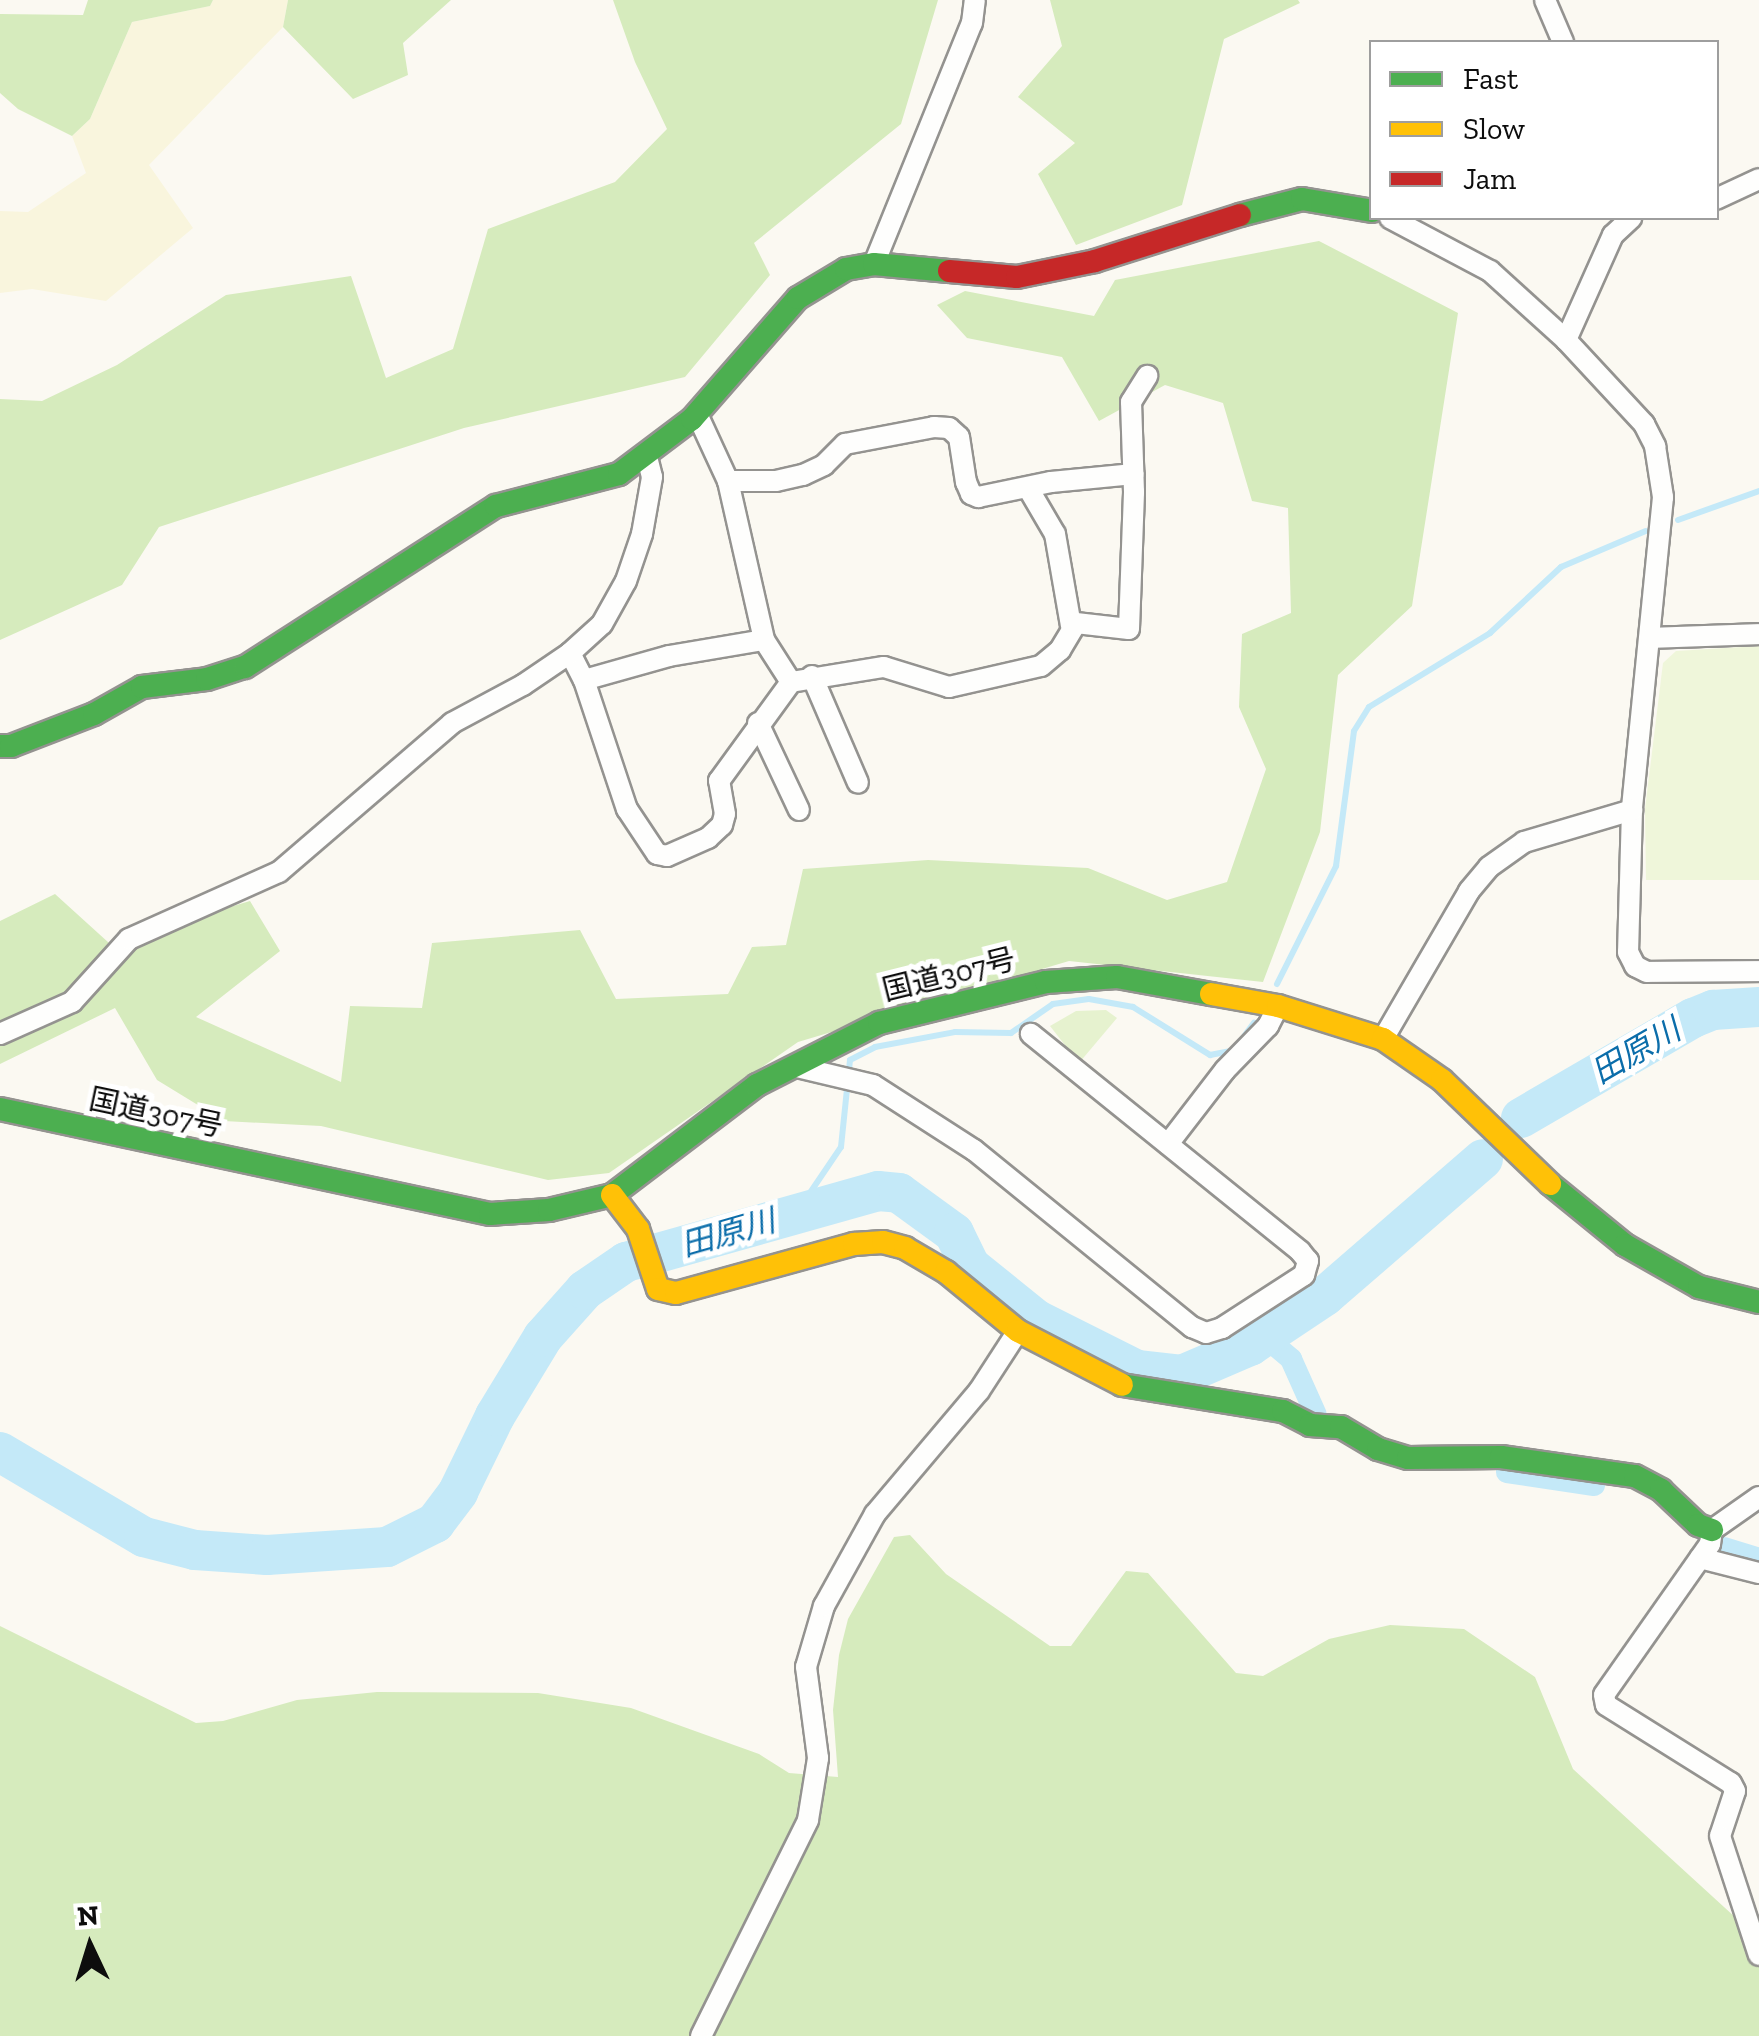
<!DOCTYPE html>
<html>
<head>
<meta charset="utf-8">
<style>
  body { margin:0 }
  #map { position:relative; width:1759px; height:2036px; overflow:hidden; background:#fbf9f2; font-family:"Zilla Slab","Noto Sans JP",serif }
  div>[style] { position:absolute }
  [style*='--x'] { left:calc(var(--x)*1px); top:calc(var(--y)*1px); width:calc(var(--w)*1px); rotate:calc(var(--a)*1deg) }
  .farmland>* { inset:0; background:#f9f5dd }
  .green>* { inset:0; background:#e6f2cf }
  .forest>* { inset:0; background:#d6ebbd }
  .pitch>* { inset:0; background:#eff6da }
  .stream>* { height:6px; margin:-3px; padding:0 3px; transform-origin:3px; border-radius:3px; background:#c4e9f8 }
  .canal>* { height:22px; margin:-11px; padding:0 11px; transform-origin:11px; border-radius:11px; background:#c4e9f8 }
  .river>* { height:40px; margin:-20px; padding:0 20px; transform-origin:20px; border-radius:20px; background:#c4e9f8 }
  .roads { filter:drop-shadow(2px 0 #949390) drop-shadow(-2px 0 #949390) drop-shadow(0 2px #949390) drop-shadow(0 -2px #949390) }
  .street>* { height:20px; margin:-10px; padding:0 10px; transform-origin:10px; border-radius:10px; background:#fefefd }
  .fast>* { height:22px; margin:-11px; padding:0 11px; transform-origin:11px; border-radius:11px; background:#4caf50 }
  .slow>* { height:22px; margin:-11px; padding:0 11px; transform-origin:11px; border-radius:11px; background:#ffc107 }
  .jam>* { height:22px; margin:-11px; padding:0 11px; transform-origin:11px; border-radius:11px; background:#c62828 }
  span { translate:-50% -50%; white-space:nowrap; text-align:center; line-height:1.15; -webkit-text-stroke:10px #fff; paint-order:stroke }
  .street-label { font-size:30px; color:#0d0d0d }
  .water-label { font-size:32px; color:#0b6daa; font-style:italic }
  .legend { position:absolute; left:1369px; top:40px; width:350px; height:180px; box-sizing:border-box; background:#fff; border:2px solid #9e9e9e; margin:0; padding:12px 18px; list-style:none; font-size:30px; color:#0d0d0d }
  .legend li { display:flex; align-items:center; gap:20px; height:50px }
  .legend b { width:50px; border:2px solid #9e9e9e }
  .north { position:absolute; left:40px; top:1896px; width:100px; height:100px; -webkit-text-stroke:8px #fff; paint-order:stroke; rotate:356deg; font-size:28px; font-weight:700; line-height:40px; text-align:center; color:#0d0d0d }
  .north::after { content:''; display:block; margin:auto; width:35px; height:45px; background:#0d0d0d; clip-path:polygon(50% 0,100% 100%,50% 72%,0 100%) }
</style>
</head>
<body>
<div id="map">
  <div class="farmland">
    <div style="clip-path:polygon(213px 0,288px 0,283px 27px,149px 165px,193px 228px,106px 301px,32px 289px,0 293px,0 211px,28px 212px,86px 173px,72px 136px,90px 119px,132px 22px,210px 6px)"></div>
  </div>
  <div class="green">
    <div style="clip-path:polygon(1106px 1010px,1117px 1018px,1079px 1063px,1050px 1026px,1076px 1011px)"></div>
  </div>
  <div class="forest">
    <div style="clip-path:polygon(88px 0,213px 0,210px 6px,132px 22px,90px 119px,72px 136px,18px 109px,0 93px,0 14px,83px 15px)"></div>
    <div style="clip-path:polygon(288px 0,451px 0,403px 43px,408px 75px,353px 99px,283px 27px)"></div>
    <div style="clip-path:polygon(613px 0,938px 0,901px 124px,754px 243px,770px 275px,685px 377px,464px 428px,159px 527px,122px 585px,0 640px,0 399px,42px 401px,117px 365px,226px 295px,351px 276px,386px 378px,453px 349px,488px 229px,615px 182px,667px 129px,635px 62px)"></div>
    <div style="clip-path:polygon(1050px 0,1298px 0,1300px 3px,1224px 39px,1182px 205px,1076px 245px,1038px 174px,1075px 143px,1018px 97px,1062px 46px)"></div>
    <div style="clip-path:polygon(1319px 241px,1458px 313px,1412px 606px,1338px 675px,1320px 832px,1263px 982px,1069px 961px,798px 1042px,609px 1173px,548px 1180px,321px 1126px,224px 1121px,157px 1080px,115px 1008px,0 1064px,0 921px,55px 894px,109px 943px,250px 901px,280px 951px,196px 1017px,341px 1082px,350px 1006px,422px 1008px,432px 943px,580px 930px,616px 999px,728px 994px,752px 947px,786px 945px,803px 869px,928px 860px,1088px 868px,1167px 900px,1227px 882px,1266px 769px,1239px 707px,1242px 634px,1291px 613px,1288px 508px,1252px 501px,1223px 403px,1165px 385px,1099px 421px,1062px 357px,967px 338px,937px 305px,965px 291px,1094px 316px,1115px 280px)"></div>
    <div style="clip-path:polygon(910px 1535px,946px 1574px,1050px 1646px,1071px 1646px,1126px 1571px,1148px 1573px,1236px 1673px,1263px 1676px,1329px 1639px,1390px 1625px,1464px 1629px,1535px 1677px,1573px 1769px,1759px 1939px,1759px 2036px,0 2036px,0 1626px,196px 1723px,223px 1721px,297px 1700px,377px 1692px,538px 1693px,631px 1708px,759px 1754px,789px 1773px,838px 1777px,833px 1710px,839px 1655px,848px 1619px,894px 1537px)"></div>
  </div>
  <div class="pitch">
    <div style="clip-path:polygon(1759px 646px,1759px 880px,1646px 880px,1645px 809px,1663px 663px,1676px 651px)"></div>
  </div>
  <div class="stream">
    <div style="--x:1678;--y:520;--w:86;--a:-19.7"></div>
    <div style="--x:1277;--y:984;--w:132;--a:-63.4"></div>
    <div style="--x:1336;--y:866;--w:136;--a:-82.4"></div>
    <div style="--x:1354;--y:731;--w:28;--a:-58"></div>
    <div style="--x:1369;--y:707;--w:142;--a:-31.4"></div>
    <div style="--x:1490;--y:633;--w:97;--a:-42.9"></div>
    <div style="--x:1561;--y:567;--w:92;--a:-23"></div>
    <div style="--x:1240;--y:1042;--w:24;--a:-54"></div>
    <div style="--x:797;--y:1212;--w:78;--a:-55.9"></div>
    <div style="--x:841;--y:1147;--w:87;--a:-84.1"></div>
    <div style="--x:850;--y:1060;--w:28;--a:-27"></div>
    <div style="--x:875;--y:1047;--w:81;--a:-10.6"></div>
    <div style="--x:955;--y:1032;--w:56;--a:1"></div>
    <div style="--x:1011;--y:1033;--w:51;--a:-34.6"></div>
    <div style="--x:1053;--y:1004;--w:36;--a:-8"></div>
    <div style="--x:1089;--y:999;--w:45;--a:10.3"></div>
    <div style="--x:1133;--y:1007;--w:91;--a:31.9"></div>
    <div style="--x:1210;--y:1055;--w:21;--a:-11"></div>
  </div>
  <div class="canal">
    <div style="--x:1265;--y:1337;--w:34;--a:40"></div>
    <div style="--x:1291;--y:1359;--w:61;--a:65.9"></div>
    <div style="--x:1507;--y:1472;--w:88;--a:8.5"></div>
    <div style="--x:1724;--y:1548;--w:37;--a:17"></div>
  </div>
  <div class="river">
    <div style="--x:1521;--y:1118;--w:199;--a:-30.2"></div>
    <div style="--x:1693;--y:1018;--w:22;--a:-22"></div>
    <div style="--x:1713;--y:1010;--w:46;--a:-3.7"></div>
    <div style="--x:0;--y:1452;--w:167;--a:30.6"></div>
    <div style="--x:144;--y:1537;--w:53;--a:14.3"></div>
    <div style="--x:195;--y:1550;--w:72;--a:4"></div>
    <div style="--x:267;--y:1555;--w:120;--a:-3.8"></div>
    <div style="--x:387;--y:1547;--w:54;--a:-26.6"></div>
    <div style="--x:435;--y:1523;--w:39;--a:-53"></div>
    <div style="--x:458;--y:1492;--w:85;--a:-64"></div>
    <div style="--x:495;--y:1416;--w:92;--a:-58.7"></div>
    <div style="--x:543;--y:1337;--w:63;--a:-48.2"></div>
    <div style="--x:585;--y:1290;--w:50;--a:-34.3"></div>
    <div style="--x:626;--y:1262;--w:262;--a:-15.7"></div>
    <div style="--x:878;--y:1191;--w:21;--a:5"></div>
    <div style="--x:899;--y:1193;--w:68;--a:36"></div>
    <div style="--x:954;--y:1233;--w:37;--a:64"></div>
    <div style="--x:970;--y:1266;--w:86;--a:38.9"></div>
    <div style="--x:1037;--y:1320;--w:112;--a:26.6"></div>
    <div style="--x:1137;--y:1370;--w:45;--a:6.3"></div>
    <div style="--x:1182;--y:1375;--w:74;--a:-23.1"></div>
    <div style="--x:1250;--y:1346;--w:90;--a:-33.7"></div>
    <div style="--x:1325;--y:1296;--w:209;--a:-40.9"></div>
  </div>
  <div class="roads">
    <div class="street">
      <div style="--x:1545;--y:0;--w:46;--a:66.8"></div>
      <div style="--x:1716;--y:199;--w:47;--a:-24.9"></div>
      <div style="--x:1390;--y:218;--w:113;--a:27.9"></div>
      <div style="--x:1490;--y:271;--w:103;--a:42.2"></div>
      <div style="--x:1566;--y:340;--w:115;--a:47.1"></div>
      <div style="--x:1644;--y:424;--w:25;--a:63"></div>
      <div style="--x:1655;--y:446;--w:52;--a:81.1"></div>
      <div style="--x:1663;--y:497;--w:315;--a:95.7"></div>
      <div style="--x:1632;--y:810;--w:142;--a:91.6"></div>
      <div style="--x:1628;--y:952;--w:16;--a:63"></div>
      <div style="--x:1635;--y:966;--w:13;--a:27"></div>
      <div style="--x:1647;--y:972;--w:112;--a:-0.5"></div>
      <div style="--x:874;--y:264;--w:260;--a:-67.9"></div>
      <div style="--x:972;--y:23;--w:23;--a:-83"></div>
      <div style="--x:1566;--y:340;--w:115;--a:-65.9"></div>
      <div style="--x:1613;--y:235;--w:25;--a:-43"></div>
      <div style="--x:697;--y:414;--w:74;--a:65.2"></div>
      <div style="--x:728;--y:481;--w:163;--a:77.2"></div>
      <div style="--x:764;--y:640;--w:50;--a:57.3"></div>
      <div style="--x:728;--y:481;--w:48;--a:0"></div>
      <div style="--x:776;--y:481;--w:28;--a:-13"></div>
      <div style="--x:803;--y:475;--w:23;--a:-25"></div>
      <div style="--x:824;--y:465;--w:30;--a:-45"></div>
      <div style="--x:845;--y:444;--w:91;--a:-10.8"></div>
      <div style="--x:934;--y:427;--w:15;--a:4"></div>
      <div style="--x:949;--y:428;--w:13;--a:42"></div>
      <div style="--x:959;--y:437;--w:46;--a:81.2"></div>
      <div style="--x:966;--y:482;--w:13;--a:67"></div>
      <div style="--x:971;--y:494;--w:8;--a:23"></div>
      <div style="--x:978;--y:497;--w:75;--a:-11.6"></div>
      <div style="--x:1051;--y:482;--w:83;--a:-5.5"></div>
      <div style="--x:1028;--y:488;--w:53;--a:59.6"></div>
      <div style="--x:1055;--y:534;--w:93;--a:80.1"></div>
      <div style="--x:1651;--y:638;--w:108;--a:-2.1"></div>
      <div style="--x:570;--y:653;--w:30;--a:63"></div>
      <div style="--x:584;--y:680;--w:136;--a:71.6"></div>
      <div style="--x:627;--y:809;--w:54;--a:56.3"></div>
      <div style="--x:657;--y:854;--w:10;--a:11"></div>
      <div style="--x:667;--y:856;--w:45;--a:-23.7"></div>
      <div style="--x:708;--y:838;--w:19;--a:-43"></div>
      <div style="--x:722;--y:825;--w:11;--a:-75"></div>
      <div style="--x:725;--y:814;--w:34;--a:-100"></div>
      <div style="--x:719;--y:781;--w:122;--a:-54"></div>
      <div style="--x:791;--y:682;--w:94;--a:-9.2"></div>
      <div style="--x:884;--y:667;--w:68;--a:17.1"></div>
      <div style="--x:949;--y:687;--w:94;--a:-12.9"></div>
      <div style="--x:1041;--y:666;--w:25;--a:-40"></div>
      <div style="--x:1060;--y:650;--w:31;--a:-59"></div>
      <div style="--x:1076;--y:623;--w:53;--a:6.5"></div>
      <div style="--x:1129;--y:629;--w:137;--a:-87.9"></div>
      <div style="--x:1134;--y:492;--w:90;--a:-91.9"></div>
      <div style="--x:1131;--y:402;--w:31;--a:-58"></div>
      <div style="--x:812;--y:676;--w:116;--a:66.7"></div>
      <div style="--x:584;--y:680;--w:88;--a:-15.8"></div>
      <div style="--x:669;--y:656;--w:96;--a:-9.6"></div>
      <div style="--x:758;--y:723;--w:96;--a:64.8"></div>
      <div style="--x:0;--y:1034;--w:79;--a:-24"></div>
      <div style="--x:72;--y:1002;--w:85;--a:-47.9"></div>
      <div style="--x:129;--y:939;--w:164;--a:-24.1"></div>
      <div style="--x:279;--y:872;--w:228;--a:-40.7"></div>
      <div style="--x:452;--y:723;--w:81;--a:-28.2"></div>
      <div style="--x:523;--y:685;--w:57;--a:-34.2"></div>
      <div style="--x:570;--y:653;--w:43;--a:-42.2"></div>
      <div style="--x:602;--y:624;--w:49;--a:-60.8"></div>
      <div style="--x:626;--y:581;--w:50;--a:-71.2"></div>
      <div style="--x:642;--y:534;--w:58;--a:-80"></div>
      <div style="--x:652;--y:477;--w:21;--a:-104"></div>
      <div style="--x:1383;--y:1039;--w:171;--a:-59.8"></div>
      <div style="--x:1469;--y:891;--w:31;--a:-50"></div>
      <div style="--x:1489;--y:867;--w:43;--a:-35.5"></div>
      <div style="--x:1524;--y:842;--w:113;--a:-16.5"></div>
      <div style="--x:797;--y:1067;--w:78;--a:13.3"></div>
      <div style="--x:873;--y:1085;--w:120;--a:32.8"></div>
      <div style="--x:974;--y:1150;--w:281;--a:39.1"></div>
      <div style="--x:1192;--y:1327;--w:15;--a:23"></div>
      <div style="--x:1206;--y:1333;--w:17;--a:-17"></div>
      <div style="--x:1222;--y:1328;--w:98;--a:-32.9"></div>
      <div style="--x:1304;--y:1275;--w:15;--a:-74"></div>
      <div style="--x:1308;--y:1261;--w:13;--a:-129"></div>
      <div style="--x:1300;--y:1251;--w:346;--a:-141.1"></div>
      <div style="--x:1168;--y:1144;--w:93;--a:-52.4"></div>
      <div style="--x:1225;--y:1070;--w:62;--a:-45.7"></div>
      <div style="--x:1268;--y:1026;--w:22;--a:-63"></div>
      <div style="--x:1759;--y:1497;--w:57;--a:144.9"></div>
      <div style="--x:1712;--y:1530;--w:14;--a:98"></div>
      <div style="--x:1710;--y:1544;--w:184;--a:125.1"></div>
      <div style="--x:1604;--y:1695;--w:10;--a:79"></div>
      <div style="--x:1606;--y:1705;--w:147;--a:32"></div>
      <div style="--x:1731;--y:1783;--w:9;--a:63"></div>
      <div style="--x:1735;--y:1791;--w:47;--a:108.4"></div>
      <div style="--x:1720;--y:1836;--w:125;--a:71.9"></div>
      <div style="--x:1700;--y:1558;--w:61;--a:14.3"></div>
      <div style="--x:701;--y:2036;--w:241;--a:-63.6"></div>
      <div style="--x:808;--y:1820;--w:63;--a:-80.8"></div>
      <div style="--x:818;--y:1758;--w:92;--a:-97.5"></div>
      <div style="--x:806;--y:1667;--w:64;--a:-73.6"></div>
      <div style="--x:824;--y:1606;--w:105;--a:-61"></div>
      <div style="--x:875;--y:1514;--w:161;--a:-49.8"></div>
      <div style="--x:979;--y:1391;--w:72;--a:-57"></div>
    </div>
    <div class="fast">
      <div style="--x:1240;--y:215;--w:64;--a:-14.5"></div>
      <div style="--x:1302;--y:199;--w:71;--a:9.7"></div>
      <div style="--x:0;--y:746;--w:11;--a:0"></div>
      <div style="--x:11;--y:746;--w:89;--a:-21.1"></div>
      <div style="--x:94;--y:714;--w:55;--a:-29.4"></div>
      <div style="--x:142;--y:687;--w:65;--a:-7"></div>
      <div style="--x:207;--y:679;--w:40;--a:-18"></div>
      <div style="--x:245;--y:667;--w:298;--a:-32.7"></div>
      <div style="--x:496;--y:506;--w:127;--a:-14.6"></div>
      <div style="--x:619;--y:474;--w:91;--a:-37"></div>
      <div style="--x:692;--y:419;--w:161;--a:-48.8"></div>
      <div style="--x:798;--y:298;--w:56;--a:-31.1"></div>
      <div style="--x:846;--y:269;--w:28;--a:-10"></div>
      <div style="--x:874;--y:264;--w:75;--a:5.3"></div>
      <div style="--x:0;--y:1109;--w:501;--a:12.09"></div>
      <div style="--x:490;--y:1214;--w:59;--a:-3.9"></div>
      <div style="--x:549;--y:1210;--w:65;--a:-13.4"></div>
      <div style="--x:612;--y:1195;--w:182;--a:-37.2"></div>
      <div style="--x:757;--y:1085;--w:137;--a:-26.9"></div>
      <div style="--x:879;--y:1023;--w:172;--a:-13.8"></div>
      <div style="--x:1046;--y:982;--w:71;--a:-4"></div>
      <div style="--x:1117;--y:977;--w:96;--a:10.3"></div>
      <div style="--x:1550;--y:1184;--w:97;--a:39.1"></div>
      <div style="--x:1625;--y:1245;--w:85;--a:29.6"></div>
      <div style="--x:1699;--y:1287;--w:62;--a:14"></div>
      <div style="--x:1122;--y:1385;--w:163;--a:9.2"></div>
      <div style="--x:1283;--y:1411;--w:30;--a:27"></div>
      <div style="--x:1310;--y:1425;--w:31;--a:4"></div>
      <div style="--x:1341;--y:1427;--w:43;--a:30.7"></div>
      <div style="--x:1378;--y:1449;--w:31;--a:17"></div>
      <div style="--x:1408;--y:1458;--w:93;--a:-0.6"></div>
      <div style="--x:1501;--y:1457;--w:135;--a:8.1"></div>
      <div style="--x:1635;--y:1476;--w:30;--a:28"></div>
      <div style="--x:1661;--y:1490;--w:51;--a:43.4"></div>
      <div style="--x:1698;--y:1525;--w:15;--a:20"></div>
    </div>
    <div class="slow">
      <div style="--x:1211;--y:994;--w:68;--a:10.2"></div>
      <div style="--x:1278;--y:1006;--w:110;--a:17.4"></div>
      <div style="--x:1383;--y:1039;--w:72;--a:34.8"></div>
      <div style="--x:1442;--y:1080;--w:150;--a:43.9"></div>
      <div style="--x:612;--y:1195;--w:43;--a:52.6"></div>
      <div style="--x:638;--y:1229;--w:63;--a:71.6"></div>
      <div style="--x:658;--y:1289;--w:18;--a:13"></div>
      <div style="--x:676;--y:1293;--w:185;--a:-15.4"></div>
      <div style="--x:854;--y:1244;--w:29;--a:-4"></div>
      <div style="--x:883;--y:1242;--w:23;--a:15"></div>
      <div style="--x:905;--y:1248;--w:48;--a:30.3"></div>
      <div style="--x:946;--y:1272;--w:93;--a:39.3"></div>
      <div style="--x:1018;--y:1331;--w:117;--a:27.4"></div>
    </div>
    <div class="jam">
      <div style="--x:949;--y:271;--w:68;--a:5"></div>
      <div style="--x:1017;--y:277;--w:80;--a:-11.6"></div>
      <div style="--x:1095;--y:261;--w:152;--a:-17.6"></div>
    </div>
  </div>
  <div class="street-label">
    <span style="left:949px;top:975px;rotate:-14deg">国道307号</span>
    <span style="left:156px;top:1113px;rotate:12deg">国道307号</span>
  </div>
  <div class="water-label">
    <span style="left:1636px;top:1051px;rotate:-30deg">田原川</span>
    <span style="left:728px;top:1233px;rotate:-16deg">田原川</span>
  </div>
  <ul class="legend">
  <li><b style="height:12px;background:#4caf50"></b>Fast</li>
  <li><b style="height:12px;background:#ffc107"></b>Slow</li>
  <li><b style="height:12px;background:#c62828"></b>Jam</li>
  </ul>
  <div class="north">N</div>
</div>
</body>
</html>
